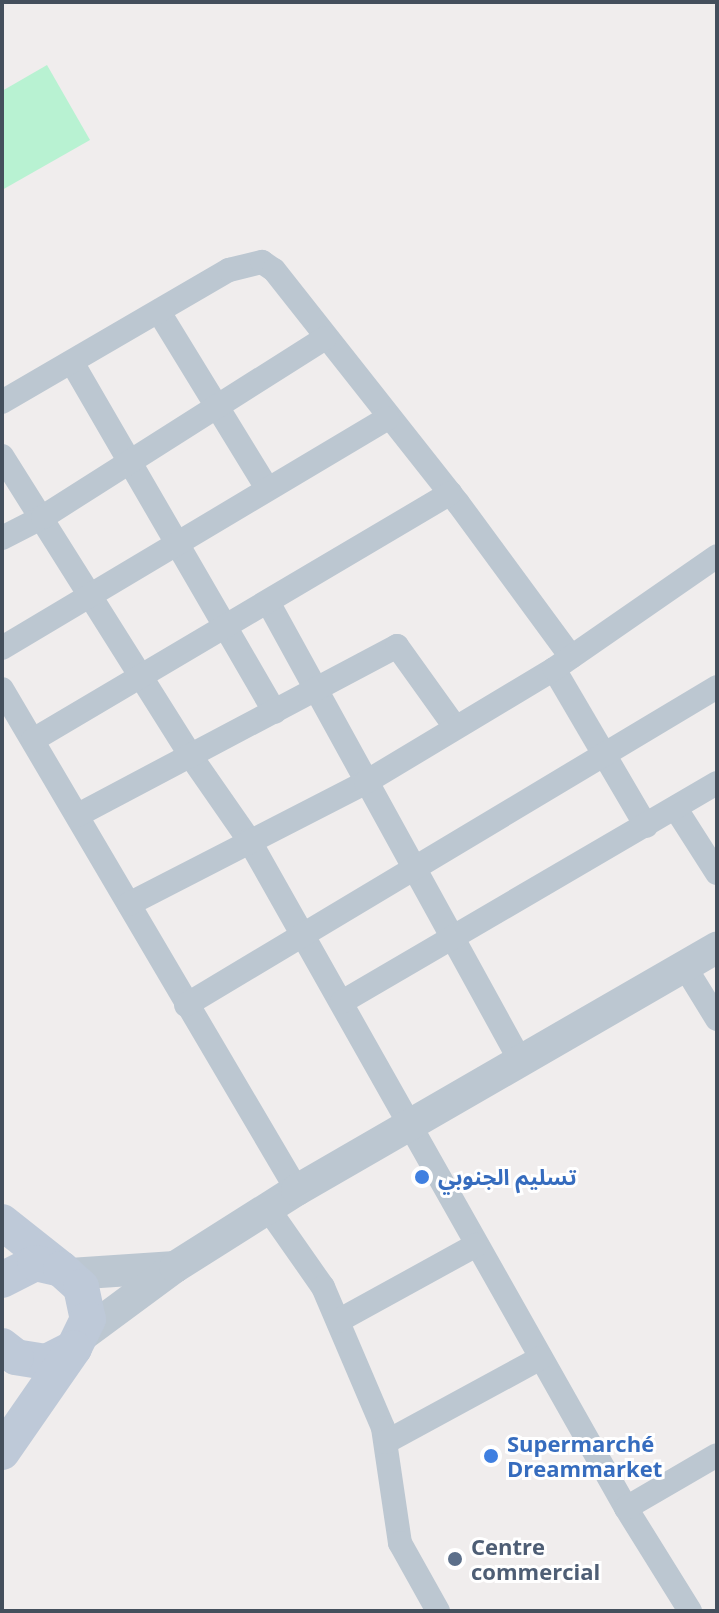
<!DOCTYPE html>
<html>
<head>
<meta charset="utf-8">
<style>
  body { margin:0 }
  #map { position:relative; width:719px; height:1613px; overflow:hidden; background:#f0eded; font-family:"Open Sans","Noto Sans Arabic",sans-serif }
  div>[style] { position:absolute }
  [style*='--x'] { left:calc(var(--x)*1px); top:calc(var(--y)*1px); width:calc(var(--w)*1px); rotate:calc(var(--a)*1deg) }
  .green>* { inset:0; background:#b8f2d2 }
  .minor>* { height:24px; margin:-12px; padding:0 12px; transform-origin:12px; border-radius:12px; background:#bcc7d1 }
  .tertiary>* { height:32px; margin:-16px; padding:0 16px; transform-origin:16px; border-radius:16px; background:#bcc7d1 }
  .secondary>* { height:36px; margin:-18px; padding:0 18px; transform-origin:18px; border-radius:18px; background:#bec9d8 }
  .dots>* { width:22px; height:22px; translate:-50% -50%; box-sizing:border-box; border:4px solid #fff; border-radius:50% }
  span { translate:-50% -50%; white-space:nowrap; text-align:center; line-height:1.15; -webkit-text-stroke:6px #fff; paint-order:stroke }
  .shop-label { font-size:22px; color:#366cbe; font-weight:700 }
  .left { translate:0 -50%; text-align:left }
  .service-label { font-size:22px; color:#4e5e75; font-weight:700 }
  .frame { position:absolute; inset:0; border:4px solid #444f5c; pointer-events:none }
</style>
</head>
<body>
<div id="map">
  <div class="green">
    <div style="clip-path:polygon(47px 65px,90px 140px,2px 190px,2px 91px)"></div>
  </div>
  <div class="minor">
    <div style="--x:159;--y:312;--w:206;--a:58.5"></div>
    <div style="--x:73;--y:364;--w:402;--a:59.9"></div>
    <div style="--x:2;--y:402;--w:263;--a:-30.2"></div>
    <div style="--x:229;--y:270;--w:34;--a:-14"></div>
    <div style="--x:262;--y:262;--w:14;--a:34"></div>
    <div style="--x:274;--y:270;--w:297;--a:51.7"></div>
    <div style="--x:458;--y:503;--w:191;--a:53.7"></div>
    <div style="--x:2;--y:456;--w:357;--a:57.8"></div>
    <div style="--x:192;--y:758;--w:100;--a:55.2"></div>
    <div style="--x:249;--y:840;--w:767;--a:60.56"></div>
    <div style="--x:626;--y:1508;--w:121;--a:58.1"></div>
    <div style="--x:2;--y:538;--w:46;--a:-27.1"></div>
    <div style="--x:43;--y:517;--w:334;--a:-32.4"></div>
    <div style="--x:268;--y:602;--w:525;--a:61.19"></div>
    <div style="--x:2;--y:648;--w:449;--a:-30.8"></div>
    <div style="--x:554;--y:669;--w:182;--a:59.6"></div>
    <div style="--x:2;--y:689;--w:581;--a:59.51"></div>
    <div style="--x:33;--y:740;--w:485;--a:-30.6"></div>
    <div style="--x:676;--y:809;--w:76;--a:57.4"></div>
    <div style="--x:78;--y:815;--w:361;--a:-27.9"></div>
    <div style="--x:397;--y:646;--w:100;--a:54.4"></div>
    <div style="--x:129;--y:904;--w:267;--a:-27.2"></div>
    <div style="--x:366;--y:782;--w:219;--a:-31"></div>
    <div style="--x:554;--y:669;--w:198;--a:-34.7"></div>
    <div style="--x:685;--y:967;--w:61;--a:58.4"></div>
    <div style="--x:342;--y:1002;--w:434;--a:-30.3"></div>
    <div style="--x:186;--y:1005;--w:619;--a:-30.92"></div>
    <div style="--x:269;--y:1210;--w:94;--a:55"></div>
    <div style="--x:323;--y:1287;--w:153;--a:66.9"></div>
    <div style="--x:383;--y:1428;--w:116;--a:81.6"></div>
    <div style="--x:400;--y:1543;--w:78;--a:60.8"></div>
    <div style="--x:338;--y:1321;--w:158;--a:-28.8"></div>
    <div style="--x:386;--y:1442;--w:176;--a:-28.5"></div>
    <div style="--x:626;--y:1508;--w:105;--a:-30.2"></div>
  </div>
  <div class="tertiary">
    <div style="--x:70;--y:1274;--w:105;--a:-3.8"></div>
    <div style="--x:83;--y:1335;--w:114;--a:-36.5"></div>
    <div style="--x:175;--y:1267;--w:144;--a:-32.3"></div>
    <div style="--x:297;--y:1190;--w:485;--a:-30"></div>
  </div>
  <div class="secondary">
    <div style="--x:2;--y:1222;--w:75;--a:38.5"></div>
    <div style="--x:2;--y:1280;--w:37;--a:-27"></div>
    <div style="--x:35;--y:1263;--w:27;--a:13"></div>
    <div style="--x:61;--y:1269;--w:27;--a:42"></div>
    <div style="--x:81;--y:1287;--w:33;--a:78"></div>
    <div style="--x:88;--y:1319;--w:32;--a:116"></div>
    <div style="--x:74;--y:1348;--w:31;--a:153"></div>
    <div style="--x:46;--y:1362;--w:30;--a:-171"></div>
    <div style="--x:16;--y:1357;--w:18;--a:-142"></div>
    <div style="--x:2;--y:1452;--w:126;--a:-55.3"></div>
  </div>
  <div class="dots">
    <div style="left:422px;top:1177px;background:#3f7fe0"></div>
    <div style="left:491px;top:1456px;background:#3f7fe0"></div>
    <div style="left:455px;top:1559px;background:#5c6f8a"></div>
  </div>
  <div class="shop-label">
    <span class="left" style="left:438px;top:1177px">تسليم الجنوبي</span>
    <span class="left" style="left:507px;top:1456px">Supermarché<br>Dreammarket</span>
  </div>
  <div class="service-label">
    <span class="left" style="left:471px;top:1559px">Centre<br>commercial</span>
  </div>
  <div class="frame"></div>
</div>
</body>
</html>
